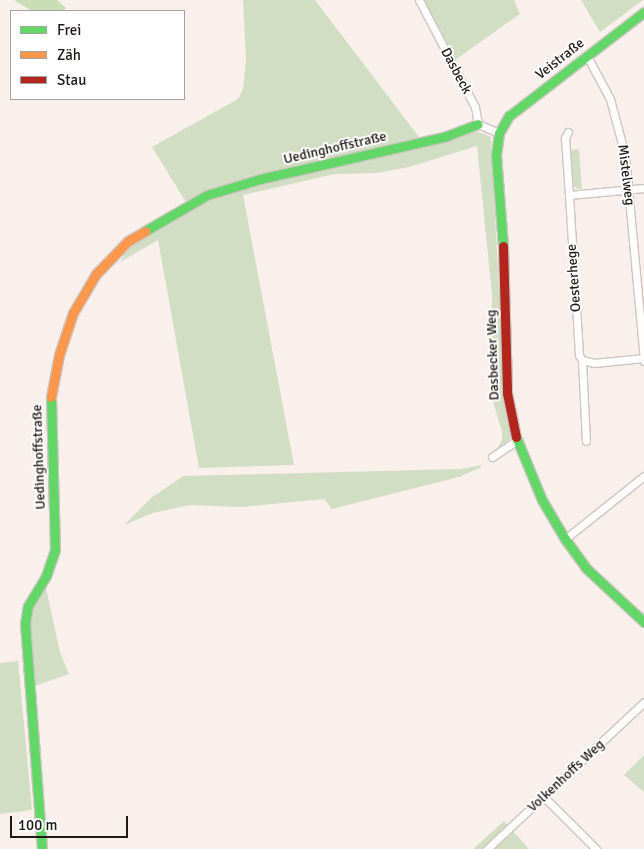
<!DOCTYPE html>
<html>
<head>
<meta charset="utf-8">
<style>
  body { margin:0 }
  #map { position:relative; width:644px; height:849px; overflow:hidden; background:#f9efeb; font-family:Signika,sans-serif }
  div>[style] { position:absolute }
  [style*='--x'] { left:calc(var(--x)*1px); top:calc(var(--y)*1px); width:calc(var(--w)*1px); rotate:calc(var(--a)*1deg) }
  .green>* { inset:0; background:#d2dec4 }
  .forest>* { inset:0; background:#c9ddb6 }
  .roads { filter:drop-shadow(1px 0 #cdc5c1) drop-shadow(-1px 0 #cdc5c1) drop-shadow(0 1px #cdc5c1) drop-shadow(0 -1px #cdc5c1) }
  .street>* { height:7px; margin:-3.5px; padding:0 3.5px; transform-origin:3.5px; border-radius:3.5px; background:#fefdfc }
  .fast>* { height:9px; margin:-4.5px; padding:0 4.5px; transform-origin:4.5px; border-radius:4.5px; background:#63d668 }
  .slow>* { height:9px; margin:-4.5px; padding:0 4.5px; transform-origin:4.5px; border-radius:4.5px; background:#ff974d }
  .jam>* { height:9px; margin:-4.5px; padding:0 4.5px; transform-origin:4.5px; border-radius:4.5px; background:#b3261e }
  span { translate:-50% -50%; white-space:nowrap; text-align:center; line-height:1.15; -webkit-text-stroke:4px #fff; paint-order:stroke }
  .street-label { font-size:14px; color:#1f1814 }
  .legend { position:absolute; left:10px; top:10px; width:175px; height:90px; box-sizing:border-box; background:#fff; border:1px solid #a5a3a1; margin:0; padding:6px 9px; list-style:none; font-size:15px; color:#1f1814 }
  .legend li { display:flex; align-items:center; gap:10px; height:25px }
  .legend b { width:25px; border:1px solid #a5a3a1 }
  .scale { position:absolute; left:10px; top:816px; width:118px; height:22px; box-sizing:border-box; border:2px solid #1f1814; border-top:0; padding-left:6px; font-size:15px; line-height:18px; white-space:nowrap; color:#1f1814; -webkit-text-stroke:4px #fff; paint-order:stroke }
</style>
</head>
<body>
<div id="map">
  <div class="green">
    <div style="clip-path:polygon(243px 0,315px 0,419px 137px,466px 127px,491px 137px,504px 387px,513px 436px,495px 452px,502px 440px,502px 432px,491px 394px,492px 295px,477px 146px,409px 167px,377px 173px,335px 174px,243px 195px,294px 465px,199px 468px,158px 240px,120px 262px,131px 243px,189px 207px,152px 147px,238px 99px,243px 90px,246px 60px)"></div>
    <div style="clip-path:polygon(422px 0,514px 0,520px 14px,455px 60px)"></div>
    <div style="clip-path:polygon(581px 0,643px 0,600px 32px)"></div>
    <div style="clip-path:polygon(579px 149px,582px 189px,577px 189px,572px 183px,569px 150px)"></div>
    <div style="clip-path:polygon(507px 447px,479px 468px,459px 477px,332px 509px,324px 499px,241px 507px,190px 505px,153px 513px,124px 525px,151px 498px,183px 476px,460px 469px,483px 465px)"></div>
    <div style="clip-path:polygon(46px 588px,60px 652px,69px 674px,32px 687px,30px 615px)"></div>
    <div style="clip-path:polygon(18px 661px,32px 810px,0 814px,0 663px)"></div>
    <div style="clip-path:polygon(644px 755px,644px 792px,624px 775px)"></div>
    <div style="clip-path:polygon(504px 821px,529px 849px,473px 849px)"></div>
  </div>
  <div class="forest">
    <div style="clip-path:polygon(14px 0,57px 0,66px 8px,62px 11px,32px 11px)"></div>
  </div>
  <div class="roads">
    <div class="street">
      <div style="--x:419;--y:0;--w:121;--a:62.4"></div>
      <div style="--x:475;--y:107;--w:17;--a:80"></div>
      <div style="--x:478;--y:124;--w:23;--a:23"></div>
      <div style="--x:587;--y:56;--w:49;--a:61.9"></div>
      <div style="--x:610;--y:99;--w:58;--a:75"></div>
      <div style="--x:625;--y:155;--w:207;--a:84.7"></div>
      <div style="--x:568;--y:132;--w:7;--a:117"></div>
      <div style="--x:565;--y:138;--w:57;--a:86"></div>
      <div style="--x:644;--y:188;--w:75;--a:174.7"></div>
      <div style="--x:569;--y:195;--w:160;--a:86.4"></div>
      <div style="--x:579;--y:355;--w:6;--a:59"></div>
      <div style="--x:582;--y:360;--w:12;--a:14"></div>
      <div style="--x:594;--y:363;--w:50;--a:-5.7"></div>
      <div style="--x:582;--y:360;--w:81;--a:87.2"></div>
      <div style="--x:492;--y:457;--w:30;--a:-34"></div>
      <div style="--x:565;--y:539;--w:101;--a:-38.6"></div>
      <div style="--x:544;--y:797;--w:74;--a:45"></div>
      <div style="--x:487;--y:849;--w:215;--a:-43.1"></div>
    </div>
    <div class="fast">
      <div style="--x:145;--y:231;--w:72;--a:-30.1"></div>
      <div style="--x:207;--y:195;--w:55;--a:-16.8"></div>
      <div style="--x:260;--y:179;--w:189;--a:-12.9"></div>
      <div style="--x:444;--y:137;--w:36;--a:-21"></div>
      <div style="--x:503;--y:246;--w:91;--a:-94.4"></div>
      <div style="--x:496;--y:155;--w:22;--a:-82"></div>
      <div style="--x:499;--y:133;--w:20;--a:-60"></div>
      <div style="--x:509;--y:116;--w:170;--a:-37.6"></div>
      <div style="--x:516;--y:437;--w:68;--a:67.6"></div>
      <div style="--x:542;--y:500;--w:45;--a:59.5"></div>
      <div style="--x:565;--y:539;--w:37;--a:54"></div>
      <div style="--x:587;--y:569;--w:78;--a:42.9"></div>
      <div style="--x:42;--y:849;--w:226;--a:-94.3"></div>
      <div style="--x:25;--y:624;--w:18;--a:-81"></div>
      <div style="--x:28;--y:606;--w:35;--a:-59"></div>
      <div style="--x:46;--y:576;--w:28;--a:-71"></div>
      <div style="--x:55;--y:550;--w:153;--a:-91.5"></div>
    </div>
    <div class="slow">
      <div style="--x:51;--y:397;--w:43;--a:-79.2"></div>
      <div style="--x:59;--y:355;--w:44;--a:-71.6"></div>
      <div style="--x:73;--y:313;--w:45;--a:-59.5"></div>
      <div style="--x:96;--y:274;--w:46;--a:-45.9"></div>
      <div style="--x:128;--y:241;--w:20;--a:-30"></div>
    </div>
    <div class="jam">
      <div style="--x:503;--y:246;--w:147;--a:88.4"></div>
      <div style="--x:507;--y:393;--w:45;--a:78.4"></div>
    </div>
  </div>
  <div class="street-label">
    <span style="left:560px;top:59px;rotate:-38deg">Veistraße</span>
    <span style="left:456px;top:71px;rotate:62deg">Dasbeck</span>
    <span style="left:335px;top:148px;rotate:-13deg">Uedinghoffstraße</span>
    <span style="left:626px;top:175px;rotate:83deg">Mistelweg</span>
    <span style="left:574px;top:278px;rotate:-94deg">Oesterhege</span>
    <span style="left:493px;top:355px;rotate:-92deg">Dasbecker Weg</span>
    <span style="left:39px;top:457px;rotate:-92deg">Uedinghoffstraße</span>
    <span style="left:566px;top:776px;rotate:-43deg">Volkenhoffs Weg</span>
  </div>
  <ul class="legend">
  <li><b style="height:6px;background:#63d668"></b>Frei</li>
  <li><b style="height:6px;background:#ff974d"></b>Zäh</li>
  <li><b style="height:6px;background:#b3261e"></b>Stau</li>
  </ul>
  <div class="scale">100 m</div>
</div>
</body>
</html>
